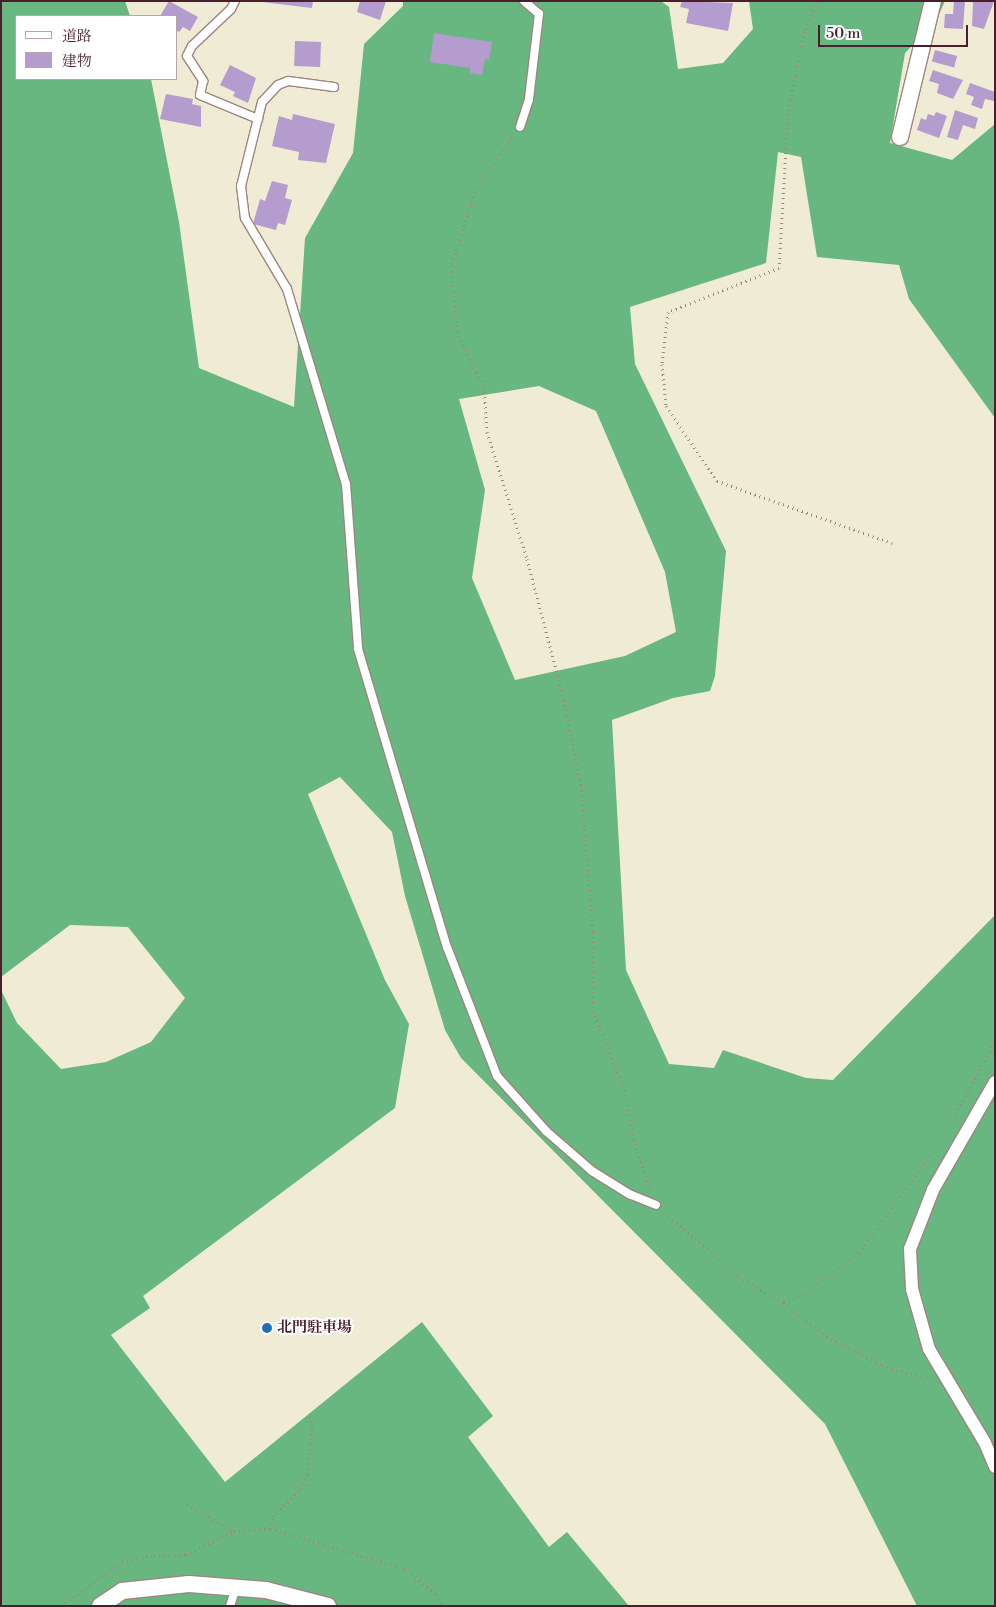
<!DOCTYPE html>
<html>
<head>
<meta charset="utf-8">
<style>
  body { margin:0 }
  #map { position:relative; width:996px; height:1607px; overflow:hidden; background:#f0ebd4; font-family:"Libre Bodoni","Noto Serif JP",serif }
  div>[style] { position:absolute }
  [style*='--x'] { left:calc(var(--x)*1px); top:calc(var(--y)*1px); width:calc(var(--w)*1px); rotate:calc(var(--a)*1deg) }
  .forest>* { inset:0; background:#68b680 }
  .building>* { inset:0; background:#b49ccf; transform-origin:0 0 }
  .path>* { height:3px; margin-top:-1.5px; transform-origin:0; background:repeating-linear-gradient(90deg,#9d8580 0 1px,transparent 0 5px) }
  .roads { filter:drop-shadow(1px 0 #9d8580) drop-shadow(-1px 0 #9d8580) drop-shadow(0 1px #9d8580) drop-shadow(0 -1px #9d8580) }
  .service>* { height:8px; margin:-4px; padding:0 4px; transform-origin:4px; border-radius:4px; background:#fff }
  .pedestrian>* { height:12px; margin:-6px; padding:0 6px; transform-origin:6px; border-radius:6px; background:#fff }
  .minor>* { height:16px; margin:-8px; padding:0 8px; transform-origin:8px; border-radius:8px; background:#fff }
  .dots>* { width:14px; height:14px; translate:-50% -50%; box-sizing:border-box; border:2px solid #fff; border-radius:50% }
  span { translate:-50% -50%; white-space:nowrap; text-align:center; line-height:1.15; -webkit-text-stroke:4px #fff; paint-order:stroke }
  .poi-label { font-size:15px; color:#4a1f2b; font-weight:700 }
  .left { translate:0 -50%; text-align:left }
  .frame { position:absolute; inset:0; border:2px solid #4a1f2b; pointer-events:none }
  .legend { position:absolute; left:15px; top:15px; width:162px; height:65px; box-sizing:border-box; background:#fff; border:1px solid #b7a5aa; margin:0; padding:6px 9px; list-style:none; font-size:15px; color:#4a1f2b }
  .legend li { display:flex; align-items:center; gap:10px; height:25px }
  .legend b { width:25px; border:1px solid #b7a5aa }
  .scale { position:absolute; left:818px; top:25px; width:150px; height:22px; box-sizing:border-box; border:2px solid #4a1f2b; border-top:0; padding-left:6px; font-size:15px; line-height:18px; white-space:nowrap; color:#4a1f2b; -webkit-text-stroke:4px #fff; paint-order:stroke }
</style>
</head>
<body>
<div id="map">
  <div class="forest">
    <div style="clip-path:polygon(evenodd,1px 1px,125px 1px,130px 16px,16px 16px,16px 79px,151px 79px,179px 222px,199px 368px,294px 407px,305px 238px,353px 153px,364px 44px,403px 6px,403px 1px,661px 1px,669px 7px,678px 69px,723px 63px,753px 29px,749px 1px,945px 1px,936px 21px,905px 53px,890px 143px,952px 160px,995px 124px,995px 418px,909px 299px,899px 265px,817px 257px,801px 157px,778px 152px,766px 263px,630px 307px,635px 364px,726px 551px,715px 676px,710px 691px,673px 698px,612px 720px,626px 970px,669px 1064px,714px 1068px,723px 1050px,806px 1078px,833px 1080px,995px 915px,995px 1606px,917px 1606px,825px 1424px,461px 1058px,445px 1030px,405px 896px,392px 832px,340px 777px,308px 794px,385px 980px,409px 1024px,395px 1108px,143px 1296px,150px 1308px,111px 1335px,225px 1482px,422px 1322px,493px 1416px,468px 1437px,549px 1547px,567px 1532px,629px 1606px,1px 1606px,1px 990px,17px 1023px,61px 1069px,106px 1062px,151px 1042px,185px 998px,128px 927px,70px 925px,1px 977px,1px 1px,539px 386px,596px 411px,665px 572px,676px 632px,625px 656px,515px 680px,472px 578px,485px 490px,459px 399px,539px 386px)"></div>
  </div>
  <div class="building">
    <div style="clip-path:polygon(169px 1px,198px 17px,190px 31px,183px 27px,179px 32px,176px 30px,176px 16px,160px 16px)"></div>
    <div style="clip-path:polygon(253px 1px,313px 1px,312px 8px)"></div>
    <div style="clip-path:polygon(360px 1px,386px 1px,380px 20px,357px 12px)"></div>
    <div style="clip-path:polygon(682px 1px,733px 3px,728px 31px,686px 23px,689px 9px,680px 7px)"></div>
    <div style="clip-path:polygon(954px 1px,965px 1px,963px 29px,944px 28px,945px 14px,953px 14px)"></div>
    <div style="clip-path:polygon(973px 1px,994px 1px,984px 29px,972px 26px)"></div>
    <div style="clip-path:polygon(434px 33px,492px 42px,489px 60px,485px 59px,482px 75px,470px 73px,470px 68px,430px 62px)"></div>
    <div style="left:295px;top:41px;width:26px;height:25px;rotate:2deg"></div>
    <div style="left:935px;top:50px;width:23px;height:12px;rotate:15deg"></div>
    <div style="clip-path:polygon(230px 65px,256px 78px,248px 103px,233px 96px,235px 92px,220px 85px)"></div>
    <div style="clip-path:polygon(933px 70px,963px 80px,953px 99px,937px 93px,939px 84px,929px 81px)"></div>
    <div style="clip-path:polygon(970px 83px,995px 92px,994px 101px,985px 99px,982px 109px,971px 105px,974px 97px,966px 94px)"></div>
    <div style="clip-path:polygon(166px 94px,193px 99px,192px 104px,201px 106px,201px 127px,160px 119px)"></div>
    <div style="clip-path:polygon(955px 110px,978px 118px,975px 129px,963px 125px,958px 140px,947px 137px)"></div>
    <div style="clip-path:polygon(936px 112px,947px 116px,939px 138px,917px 130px,921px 118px,926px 120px,928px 114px,934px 116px)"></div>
    <div style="clip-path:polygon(293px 114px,335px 124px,326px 163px,298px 160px,299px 152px,272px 146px,279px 116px,292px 120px)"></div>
    <div style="clip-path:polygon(272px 181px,288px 185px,285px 198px,292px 200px,285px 225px,278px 223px,276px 230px,253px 224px,260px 199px,265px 201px)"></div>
  </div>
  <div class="path">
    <div style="--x:818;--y:1;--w:33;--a:115"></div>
    <div style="--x:804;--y:31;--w:84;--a:101"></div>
    <div style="--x:788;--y:113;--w:155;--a:93.3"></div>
    <div style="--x:779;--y:268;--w:119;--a:158.4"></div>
    <div style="--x:668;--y:312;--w:52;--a:96.6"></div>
    <div style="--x:662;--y:364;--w:42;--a:84.6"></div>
    <div style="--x:666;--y:406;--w:91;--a:55.8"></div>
    <div style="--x:717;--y:481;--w:186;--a:19.5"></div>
    <div style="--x:512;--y:138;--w:60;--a:125.5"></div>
    <div style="--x:477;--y:187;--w:83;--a:108.2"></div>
    <div style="--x:451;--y:266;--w:70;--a:84.3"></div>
    <div style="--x:458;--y:336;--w:57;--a:63"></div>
    <div style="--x:484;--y:387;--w:45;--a:86.2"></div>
    <div style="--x:487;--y:432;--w:133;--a:72.5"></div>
    <div style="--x:527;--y:559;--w:146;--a:75.3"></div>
    <div style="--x:564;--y:700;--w:87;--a:78.7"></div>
    <div style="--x:581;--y:785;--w:146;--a:85.3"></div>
    <div style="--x:593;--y:931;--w:80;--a:90"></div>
    <div style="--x:593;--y:1011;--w:80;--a:67.9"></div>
    <div style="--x:623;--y:1085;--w:68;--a:78.2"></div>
    <div style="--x:637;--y:1152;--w:40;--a:69"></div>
    <div style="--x:956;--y:1114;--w:83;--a:-61.9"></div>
    <div style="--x:665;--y:1213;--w:98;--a:40.9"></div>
    <div style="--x:739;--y:1277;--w:51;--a:29.6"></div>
    <div style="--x:783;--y:1302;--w:56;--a:37.7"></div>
    <div style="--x:827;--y:1336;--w:63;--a:28.6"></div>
    <div style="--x:882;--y:1366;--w:49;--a:14.3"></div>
    <div style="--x:784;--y:1302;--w:24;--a:-22"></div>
    <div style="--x:806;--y:1293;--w:66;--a:-37"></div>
    <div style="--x:859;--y:1253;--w:128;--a:-53.6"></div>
    <div style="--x:187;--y:1504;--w:53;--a:30.4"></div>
    <div style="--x:270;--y:1529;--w:13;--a:-77"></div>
    <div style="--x:273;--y:1516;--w:39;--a:-44"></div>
    <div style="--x:301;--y:1489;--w:17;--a:-65"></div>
    <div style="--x:308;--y:1474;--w:47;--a:-85.1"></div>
    <div style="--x:312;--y:1427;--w:14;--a:-102"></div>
    <div style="--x:61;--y:1606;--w:75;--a:-35.8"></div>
    <div style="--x:122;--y:1562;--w:33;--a:-12"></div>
    <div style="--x:154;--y:1555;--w:32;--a:0"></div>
    <div style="--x:186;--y:1555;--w:54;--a:-26.6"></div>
    <div style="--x:234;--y:1531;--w:36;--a:-3"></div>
    <div style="--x:270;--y:1529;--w:144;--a:16.5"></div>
    <div style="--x:408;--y:1570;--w:37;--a:41"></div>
    <div style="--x:436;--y:1594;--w:14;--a:60"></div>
  </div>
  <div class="roads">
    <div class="service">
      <div style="--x:235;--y:1;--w:9;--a:117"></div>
      <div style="--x:231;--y:9;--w:54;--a:136.5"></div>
      <div style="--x:192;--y:46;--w:11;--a:117"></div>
      <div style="--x:187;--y:56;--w:30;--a:57"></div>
      <div style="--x:203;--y:81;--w:14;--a:102"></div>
      <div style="--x:200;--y:95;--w:63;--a:22.5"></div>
      <div style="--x:334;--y:87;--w:46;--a:-172.6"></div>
      <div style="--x:288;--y:81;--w:11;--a:158"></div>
      <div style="--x:278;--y:85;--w:23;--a:133"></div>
      <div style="--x:262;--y:102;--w:87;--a:104"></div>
      <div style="--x:241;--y:186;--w:32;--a:83"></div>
      <div style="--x:245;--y:218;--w:82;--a:59.4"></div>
      <div style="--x:287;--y:289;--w:204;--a:73.2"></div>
      <div style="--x:346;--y:484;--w:165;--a:85.8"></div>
      <div style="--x:358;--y:649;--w:311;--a:73.4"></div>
      <div style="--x:447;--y:947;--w:138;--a:68.8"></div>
      <div style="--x:497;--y:1076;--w:74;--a:48.3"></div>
      <div style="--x:546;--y:1131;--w:61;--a:41"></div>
      <div style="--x:592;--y:1171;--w:44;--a:31.9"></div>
      <div style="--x:629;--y:1194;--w:29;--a:22"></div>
      <div style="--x:520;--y:127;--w:29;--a:-72"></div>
      <div style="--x:529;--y:99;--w:86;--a:-83.3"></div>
      <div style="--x:539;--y:14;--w:20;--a:-139"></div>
      <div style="--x:230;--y:1606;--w:19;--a:-72"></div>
    </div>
    <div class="pedestrian">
      <div style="--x:995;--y:1082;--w:125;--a:119.9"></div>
      <div style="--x:933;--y:1190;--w:63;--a:111.3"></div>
      <div style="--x:910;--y:1249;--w:40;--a:87.1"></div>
      <div style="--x:912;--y:1289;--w:62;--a:74.2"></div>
      <div style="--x:929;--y:1349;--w:109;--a:59.2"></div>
      <div style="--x:985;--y:1443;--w:26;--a:67"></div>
    </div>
    <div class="minor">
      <div style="--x:900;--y:137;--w:140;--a:-76.4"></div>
      <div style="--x:100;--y:1606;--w:27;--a:-34"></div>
      <div style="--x:122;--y:1591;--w:67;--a:-6"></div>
      <div style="--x:189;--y:1584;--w:77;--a:4.5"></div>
      <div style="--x:266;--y:1590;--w:64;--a:14.5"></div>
    </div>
  </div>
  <div class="dots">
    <div style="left:267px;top:1328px;background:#1f6fb2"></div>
  </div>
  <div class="poi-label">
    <span class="left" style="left:277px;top:1328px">北門駐車場</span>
  </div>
  <div class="frame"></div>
  <ul class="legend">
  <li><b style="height:6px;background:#fff"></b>道路</li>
  <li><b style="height:14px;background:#b49ccf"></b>建物</li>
  </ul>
  <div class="scale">50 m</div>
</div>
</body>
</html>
